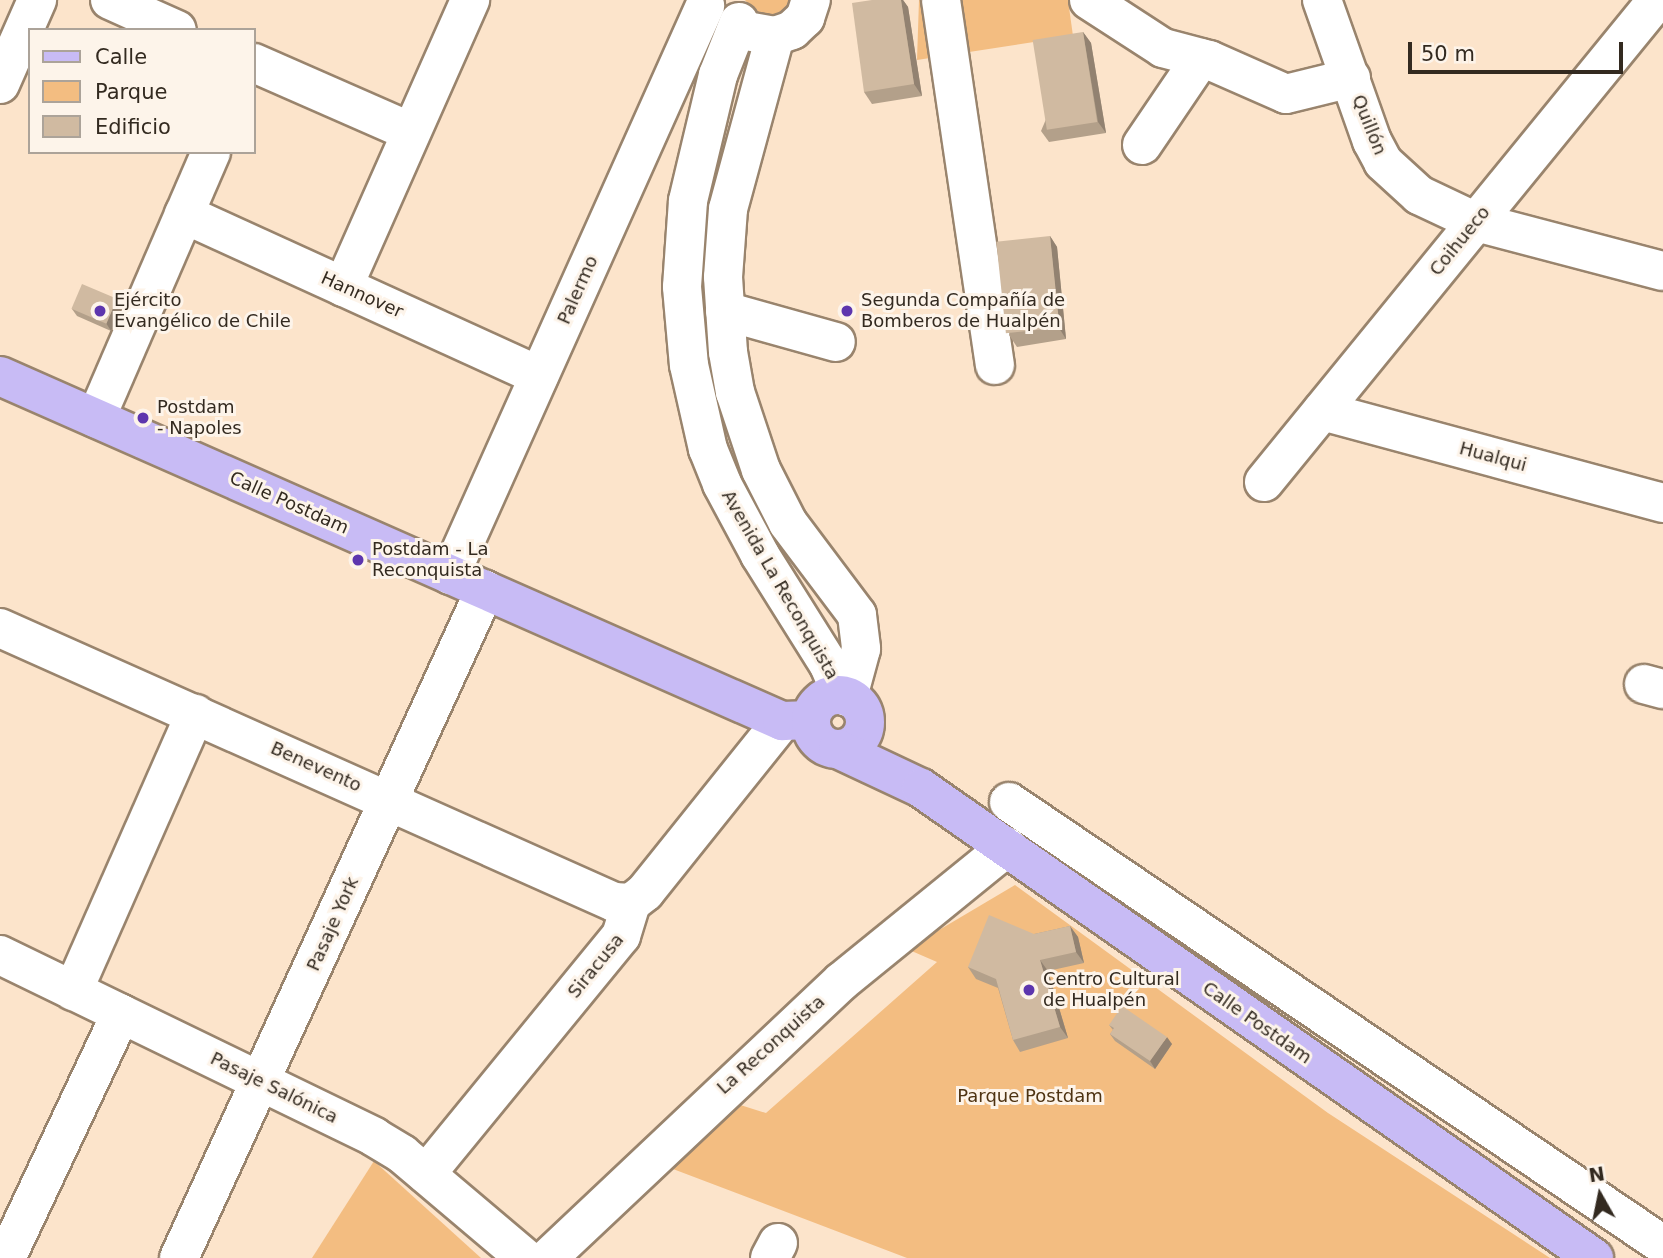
<!DOCTYPE html>
<html>
<head>
<meta charset="utf-8">
<style>
  body { margin:0 }
  #map { position:relative; width:1663px; height:1258px; overflow:hidden; background:#fce4cb; font-family:"DejaVu Sans",sans-serif }
  div>[style] { position:absolute }
  [style*='--x'] { left:calc(var(--x)*1px); top:calc(var(--y)*1px); width:calc(var(--w)*1px); rotate:calc(var(--a)*1deg) }
  .green>* { inset:0; background:#f3bd81 }
  .roads { filter:drop-shadow(2px 0 #99846d) drop-shadow(-2px 0 #99846d) drop-shadow(0 2px #99846d) drop-shadow(0 -2px #99846d) }
  .minor>* { height:38px; margin:-19px; padding:0 19px; transform-origin:19px; border-radius:19px; background:#fff }
  .major>* { height:38px; margin:-19px; padding:0 19px; transform-origin:19px; border-radius:19px; background:#c8bbf5 }
  .major>.ring { margin:-19px; padding:0; box-sizing:content-box; background:none; border:38px solid #c8bbf5; border-radius:50% }
  .wall>* { inset:0; background:#b3a08a }
  .shaded-wall>* { inset:0; background:#928271 }
  .building>* { inset:0; background:#d0baa1; transform-origin:0 0 }
  .dots>* { width:19px; height:19px; translate:-50% -50%; box-sizing:border-box; border:4px solid #fdf4ea; border-radius:50% }
  span { translate:-50% -50%; white-space:nowrap; text-align:center; line-height:1.15; -webkit-text-stroke:6px #fdf4ea; paint-order:stroke }
  .street-label { font-size:18px; color:#332a20 }
  .poi-label { font-size:18px; color:#332a20 }
  .left { translate:0 -50%; text-align:left }
  .park-label { font-size:18px; color:#4e3312 }
  .legend { position:absolute; left:28px; top:28px; width:228px; height:126px; box-sizing:border-box; background:#fdf4ea; border:2px solid #aca399; margin:0; padding:9px 12px; list-style:none; font-size:21px; color:#332a20 }
  .legend li { display:flex; align-items:center; gap:14px; height:35px }
  .legend b { width:35px; border:2px solid #aca399 }
  .north { position:absolute; left:1565px; top:1160px; width:70px; height:70px; -webkit-text-stroke:5px #fdf4ea; paint-order:stroke; rotate:351deg; font-size:19px; font-weight:700; line-height:28px; text-align:center; color:#332a20 }
  .north::after { content:''; display:block; margin:auto; width:24px; height:32px; background:#332a20; clip-path:polygon(50% 0,100% 100%,50% 72%,0 100%) }
  .scale { position:absolute; left:1408px; top:42px; width:215px; height:32px; box-sizing:border-box; border:4px solid #332a20; border-top:0; padding-left:9px; font-size:21px; line-height:24px; white-space:nowrap; color:#332a20; -webkit-text-stroke:5px #fdf4ea; paint-order:stroke }
</style>
</head>
<body>
<div id="map">
  <div class="green">
    <div style="clip-path:polygon(745px 0,798px 0,791px 14px,761px 20px)"></div>
    <div style="clip-path:polygon(919px 0,1068px 0,1073px 36px,917px 60px)"></div>
    <div style="clip-path:polygon(1015px 885px,1328px 1113px,1550px 1258px,907px 1258px,673px 1169px,734px 1103px,766px 1113px,937px 962px,907px 949px)"></div>
    <div style="clip-path:polygon(374px 1161px,481px 1258px,312px 1258px)"></div>
  </div>
  <div class="roads">
    <div class="minor">
      <div style="--x:110;--y:0;--w:73;--a:24.1"></div>
      <div style="--x:941;--y:0;--w:369;--a:81.6"></div>
      <div style="--x:1089;--y:0;--w:88;--a:33"></div>
      <div style="--x:1163;--y:48;--w:48;--a:14.6"></div>
      <div style="--x:1209;--y:60;--w:84;--a:23.8"></div>
      <div style="--x:1286;--y:94;--w:67;--a:-13.8"></div>
      <div style="--x:1322;--y:0;--w:150;--a:70.5"></div>
      <div style="--x:1372;--y:141;--w:24;--a:62"></div>
      <div style="--x:1383;--y:162;--w:49;--a:42.5"></div>
      <div style="--x:1419;--y:195;--w:63;--a:25.3"></div>
      <div style="--x:1476;--y:222;--w:193;--a:14.7"></div>
      <div style="--x:739;--y:22;--w:57;--a:111.6"></div>
      <div style="--x:718;--y:75;--w:130;--a:103.4"></div>
      <div style="--x:688;--y:201;--w:86;--a:94"></div>
      <div style="--x:682;--y:287;--w:78;--a:84.9"></div>
      <div style="--x:689;--y:365;--w:86;--a:77.3"></div>
      <div style="--x:708;--y:449;--w:38;--a:68"></div>
      <div style="--x:722;--y:484;--w:81;--a:61.8"></div>
      <div style="--x:760;--y:555;--w:130;--a:57.9"></div>
      <div style="--x:829;--y:665;--w:33;--a:67"></div>
      <div style="--x:752;--y:32;--w:23;--a:10"></div>
      <div style="--x:775;--y:36;--w:18;--a:-19"></div>
      <div style="--x:792;--y:30;--w:18;--a:-43"></div>
      <div style="--x:805;--y:18;--w:19;--a:-72"></div>
      <div style="--x:775;--y:36;--w:179;--a:105.2"></div>
      <div style="--x:728;--y:209;--w:68;--a:94.2"></div>
      <div style="--x:723;--y:277;--w:75;--a:86.2"></div>
      <div style="--x:728;--y:352;--w:41;--a:80.1"></div>
      <div style="--x:735;--y:392;--w:82;--a:71.6"></div>
      <div style="--x:761;--y:470;--w:59;--a:63"></div>
      <div style="--x:788;--y:523;--w:115;--a:53.1"></div>
      <div style="--x:857;--y:615;--w:34;--a:83"></div>
      <div style="--x:861;--y:649;--w:50;--a:105.2"></div>
      <div style="--x:254;--y:63;--w:171;--a:23.7"></div>
      <div style="--x:0;--y:84;--w:92;--a:-66.2"></div>
      <div style="--x:1142;--y:145;--w:105;--a:-55.9"></div>
      <div style="--x:184;--y:214;--w:390;--a:24.5"></div>
      <div style="--x:343;--y:287;--w:314;--a:-66.1"></div>
      <div style="--x:725;--y:311;--w:115;--a:15.6"></div>
      <div style="--x:1322;--y:411;--w:353;--a:15.1"></div>
      <div style="--x:96;--y:418;--w:290;--a:-66.6"></div>
      <div style="--x:1264;--y:482;--w:622;--a:-50.81"></div>
      <div style="--x:450;--y:575;--w:624;--a:-65.86"></div>
      <div style="--x:0;--y:628;--w:672;--a:24.05"></div>
      <div style="--x:614;--y:902;--w:17;--a:3"></div>
      <div style="--x:1644;--y:684;--w:20;--a:15"></div>
      <div style="--x:1009;--y:802;--w:790;--a:34.11"></div>
      <div style="--x:631;--y:903;--w:18;--a:-38"></div>
      <div style="--x:645;--y:892;--w:219;--a:-51.3"></div>
      <div style="--x:0;--y:955;--w:416;--a:25.9"></div>
      <div style="--x:374;--y:1137;--w:33;--a:31"></div>
      <div style="--x:402;--y:1154;--w:161;--a:40.2"></div>
      <div style="--x:73;--y:991;--w:303;--a:-66.2"></div>
      <div style="--x:426;--y:1174;--w:308;--a:-50.7"></div>
      <div style="--x:621;--y:936;--w:34;--a:-73"></div>
      <div style="--x:6;--y:1258;--w:270;--a:-64.8"></div>
      <div style="--x:179;--y:1258;--w:735;--a:-65.39"></div>
      <div style="--x:548;--y:1258;--w:404;--a:-43.3"></div>
      <div style="--x:842;--y:981;--w:213;--a:-39.1"></div>
      <div style="--x:770;--y:1258;--w:17;--a:-62"></div>
    </div>
    <div class="major">
      <div style="--x:0;--y:376;--w:855;--a:23.81"></div>
      <div style="--x:782;--y:721;--w:29;--a:-2"></div>
      <div class="ring" style="left:811px;top:695px;width:16px;height:16px"></div>
      <div style="--x:838;--y:749;--w:92;--a:25.2"></div>
      <div style="--x:921;--y:788;--w:821;--a:34.93"></div>
    </div>
  </div>
  <div class="wall">
    <div style="clip-path:polygon(872px 0,903px 0,908px 7px,922px 96px,872px 104px,864px 92px)"></div>
    <div style="clip-path:polygon(1083px 32px,1091px 43px,1106px 133px,1049px 142px,1041px 131px)"></div>
    <div style="clip-path:polygon(1050px 236px,1057px 247px,1066px 339px,1017px 347px,1009px 335px)"></div>
    <div style="clip-path:polygon(122px 306px,111px 331px,77px 316px,72px 309px)"></div>
    <div style="clip-path:polygon(1070px 926px,1078px 937px,1084px 963px,1048px 971px,1068px 1038px,1020px 1052px,1013px 1040px,998px 988px,976px 979px,968px 967px,1034px 934px)"></div>
    <div style="clip-path:polygon(1109px 1025px,1172px 1044px,1155px 1069px,1115px 1041px,1110px 1034px,1113px 1030px)"></div>
  </div>
  <div class="shaded-wall">
    <div style="clip-path:polygon(901px 0,903px 0,908px 7px,922px 96px,914px 84px)"></div>
    <div style="clip-path:polygon(1083px 32px,1091px 43px,1106px 133px,1098px 122px)"></div>
    <div style="clip-path:polygon(1050px 236px,1057px 247px,1066px 339px,1059px 328px)"></div>
    <div style="clip-path:polygon(117px 299px,122px 306px,111px 331px,106px 323px)"></div>
    <div style="clip-path:polygon(1070px 926px,1078px 937px,1084px 963px,1076px 952px)"></div>
    <div style="clip-path:polygon(1040px 960px,1048px 971px,1068px 1038px,1060px 1027px)"></div>
    <div style="clip-path:polygon(1167px 1037px,1172px 1044px,1155px 1069px,1150px 1061px)"></div>
  </div>
  <div class="building">
    <div style="clip-path:polygon(872px 0,901px 0,914px 84px,864px 92px,852px 3px)"></div>
    <div style="left:1083px;top:32px;width:91px;height:51px;rotate:81deg"></div>
    <div style="left:1050px;top:236px;width:92px;height:54px;rotate:84deg"></div>
    <div style="left:82px;top:284px;width:38px;height:27px;rotate:23deg"></div>
    <div style="clip-path:polygon(989px 915px,1034px 934px,1070px 926px,1076px 952px,1040px 960px,1060px 1027px,1013px 1040px,996px 979px,968px 967px)"></div>
    <div style="clip-path:polygon(1122px 1006px,1167px 1037px,1150px 1061px,1110px 1034px,1114px 1028px,1109px 1025px)"></div>
  </div>
  <div class="dots">
    <div style="left:100px;top:311px;background:#5d36ae"></div>
    <div style="left:847px;top:311px;background:#5d36ae"></div>
    <div style="left:143px;top:418px;background:#5d36ae"></div>
    <div style="left:358px;top:560px;background:#5d36ae"></div>
    <div style="left:1029px;top:990px;background:#5d36ae"></div>
  </div>
  <div class="street-label">
    <span style="left:1369px;top:125px;rotate:68deg">Quillón</span>
    <span style="left:1460px;top:241px;rotate:-51deg">Coihueco</span>
    <span style="left:578px;top:290px;rotate:-66deg">Palermo</span>
    <span style="left:362px;top:295px;rotate:24deg">Hannover</span>
    <span style="left:1493px;top:457px;rotate:15deg">Hualqui</span>
    <span style="left:289px;top:503px;rotate:24deg">Calle Postdam</span>
    <span style="left:780px;top:585px;rotate:60deg">Avenida La Reconquista</span>
    <span style="left:316px;top:767px;rotate:24deg">Benevento</span>
    <span style="left:333px;top:924px;rotate:-66deg">Pasaje York</span>
    <span style="left:596px;top:966px;rotate:-51deg">Siracusa</span>
    <span style="left:1257px;top:1023px;rotate:35deg">Calle Postdam</span>
    <span style="left:771px;top:1045px;rotate:-42deg">La Reconquista</span>
    <span style="left:274px;top:1088px;rotate:26deg">Pasaje Salónica</span>
  </div>
  <div class="poi-label">
    <span class="left" style="left:114px;top:311px">Ejército<br>Evangélico de Chile</span>
    <span class="left" style="left:861px;top:311px">Segunda Compañía de<br>Bomberos de Hualpén</span>
    <span class="left" style="left:157px;top:418px">Postdam<br>- Napoles</span>
    <span class="left" style="left:372px;top:560px">Postdam - La<br>Reconquista</span>
    <span class="left" style="left:1043px;top:990px">Centro Cultural<br>de Hualpén</span>
  </div>
  <div class="park-label">
    <span style="left:1030px;top:1096px">Parque Postdam</span>
  </div>
  <ul class="legend">
  <li><b style="height:9px;background:#c8bbf5"></b>Calle</li>
  <li><b style="height:19px;background:#f3bd81"></b>Parque</li>
  <li><b style="height:19px;background:#d0baa1"></b>Edificio</li>
  </ul>
  <div class="north">N</div>
  <div class="scale">50 m</div>
</div>
</body>
</html>
